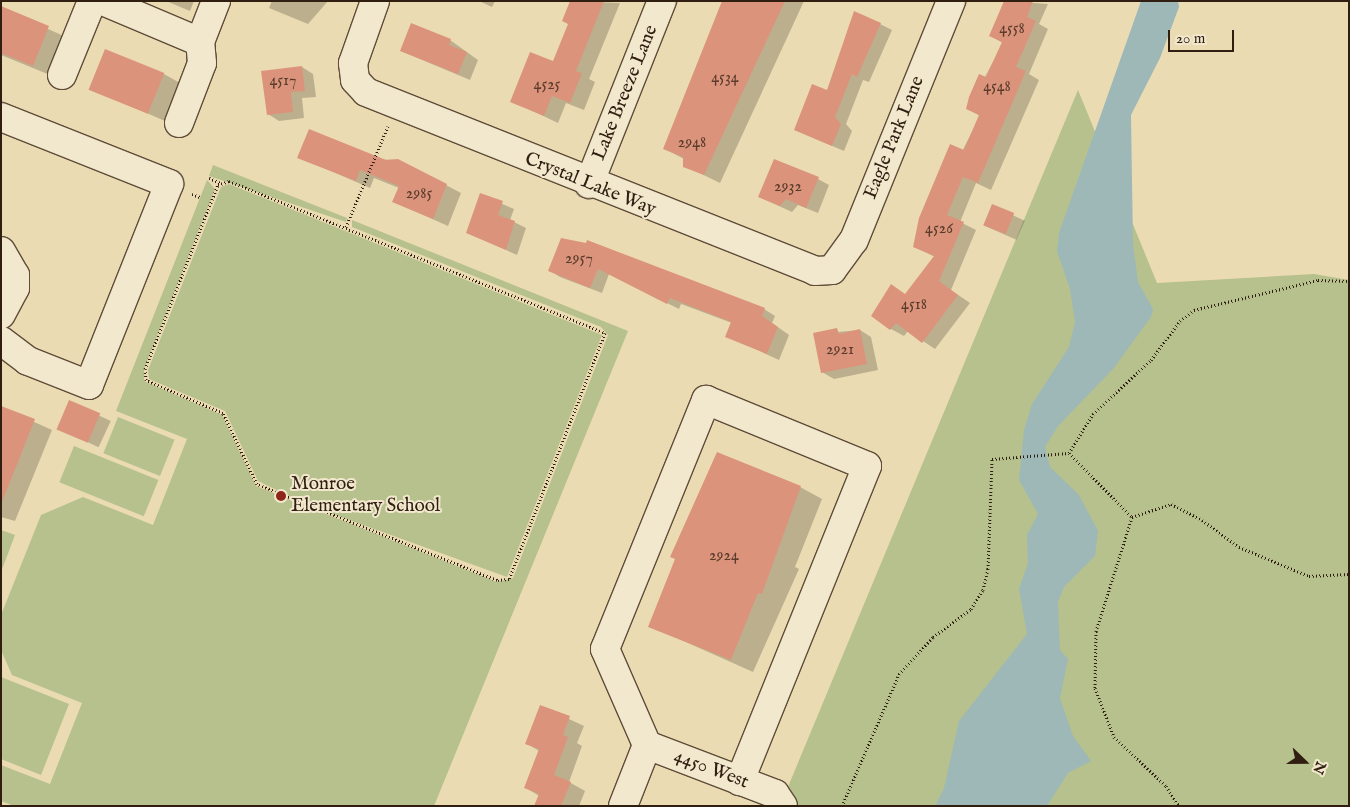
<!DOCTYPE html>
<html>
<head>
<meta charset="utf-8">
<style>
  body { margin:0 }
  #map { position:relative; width:1350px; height:807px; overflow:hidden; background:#ebdbb2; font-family:"IM FELL English",serif }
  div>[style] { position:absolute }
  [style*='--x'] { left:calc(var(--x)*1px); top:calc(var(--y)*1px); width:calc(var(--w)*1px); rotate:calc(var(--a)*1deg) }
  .green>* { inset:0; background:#b6c18d; transform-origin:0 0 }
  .water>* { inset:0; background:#9eb8b8 }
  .shadow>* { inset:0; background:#0003; transform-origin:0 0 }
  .building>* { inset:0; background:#db947b; transform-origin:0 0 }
  .path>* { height:3px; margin-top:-1.5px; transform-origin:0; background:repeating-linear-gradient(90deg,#301e11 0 1px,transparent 0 3.5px) }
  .roads { filter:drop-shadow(1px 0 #5f4d39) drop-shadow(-1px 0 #5f4d39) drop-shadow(0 1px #5f4d39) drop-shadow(0 -1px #5f4d39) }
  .minor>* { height:28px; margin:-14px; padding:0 14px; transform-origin:14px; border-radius:14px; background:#f2e8cd }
  .dots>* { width:14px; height:14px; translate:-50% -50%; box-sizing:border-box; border:2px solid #f2e8cd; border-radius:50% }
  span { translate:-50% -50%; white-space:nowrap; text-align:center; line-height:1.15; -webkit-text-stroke:4px #f2e8cd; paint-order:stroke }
  .number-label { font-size:16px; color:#5b3c2c }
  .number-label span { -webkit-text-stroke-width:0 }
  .street-label { font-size:19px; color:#301e11 }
  .poi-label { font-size:19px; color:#301e11 }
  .left { translate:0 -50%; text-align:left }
  .frame { position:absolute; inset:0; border:2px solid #301e11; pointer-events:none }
  .north { position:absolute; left:1280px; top:737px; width:50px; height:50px; -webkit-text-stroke:4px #f2e8cd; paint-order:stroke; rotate:112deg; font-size:14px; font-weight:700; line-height:20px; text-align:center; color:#301e11 }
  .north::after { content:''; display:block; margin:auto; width:18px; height:22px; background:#301e11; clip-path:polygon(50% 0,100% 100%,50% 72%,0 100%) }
  .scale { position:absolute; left:1168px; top:30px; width:66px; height:22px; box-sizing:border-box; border:2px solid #301e11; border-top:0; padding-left:6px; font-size:15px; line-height:18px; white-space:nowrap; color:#301e11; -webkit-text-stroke:4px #f2e8cd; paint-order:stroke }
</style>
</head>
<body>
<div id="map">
  <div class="green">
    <div style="clip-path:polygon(1078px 90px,1157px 283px,1314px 274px,1349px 280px,1349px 806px,780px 806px)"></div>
    <div style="clip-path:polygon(213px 165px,347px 218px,346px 222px,209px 176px)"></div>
    <div style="clip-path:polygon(207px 180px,215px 189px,144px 369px,144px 381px,222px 415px,256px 486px,497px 582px,513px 578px,608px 335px,601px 327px,352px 227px,352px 220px,628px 331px,434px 806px,14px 806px,1px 801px,1px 765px,50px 784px,82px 703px,12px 675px,1px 650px,1px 615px,41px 515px,83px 497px,153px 525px,187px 439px,116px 411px)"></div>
    <div style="clip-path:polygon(229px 184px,602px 335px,507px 577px,308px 505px,258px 481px,225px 411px,149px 379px,148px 370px,221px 187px)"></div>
    <div style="left:118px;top:417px;width:61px;height:39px;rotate:22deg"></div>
    <div style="left:74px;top:446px;width:91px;height:39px;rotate:22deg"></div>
    <div style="clip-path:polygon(1px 530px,15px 535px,1px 572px)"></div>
    <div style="clip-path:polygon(1px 677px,69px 704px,41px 775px,1px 759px)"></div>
  </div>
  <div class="water">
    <div style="clip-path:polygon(1141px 1px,1178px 1px,1179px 7px,1160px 58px,1131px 115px,1133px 244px,1138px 282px,1153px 309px,1151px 317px,1113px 369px,1058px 426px,1045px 447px,1050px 467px,1079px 495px,1098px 531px,1095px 556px,1064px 587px,1058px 602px,1060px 650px,1068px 659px,1060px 698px,1073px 736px,1091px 761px,1068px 773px,1047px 806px,935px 806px,944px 788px,959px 721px,1027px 634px,1019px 589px,1028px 563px,1027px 535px,1038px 514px,1019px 480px,1024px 430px,1032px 404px,1069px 347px,1075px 322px,1070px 289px,1057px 251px,1059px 233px)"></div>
  </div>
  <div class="shadow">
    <div style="clip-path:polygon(166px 1px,194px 1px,190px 11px)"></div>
    <div style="clip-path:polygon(272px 1px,328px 1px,308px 24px,269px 8px)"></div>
    <div style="clip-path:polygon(479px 1px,495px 1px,492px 7px)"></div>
    <div style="clip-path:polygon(571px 1px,620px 3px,589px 79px,595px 82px,584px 110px,566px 103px,558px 123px,512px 101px,554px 63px,569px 24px)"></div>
    <div style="clip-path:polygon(742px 1px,804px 1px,720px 183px,685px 166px,684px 159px,665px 149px)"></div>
    <div style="clip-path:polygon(1005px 1px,1048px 4px,1039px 24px,1048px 29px,1029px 74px,1039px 80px,991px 190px,976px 183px,960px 222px,976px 230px,951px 290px,970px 303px,935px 349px,908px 331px,904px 336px,891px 329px,892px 286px,906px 295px,935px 257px,914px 246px,980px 116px,968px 109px,1003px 43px,991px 36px)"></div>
    <div style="clip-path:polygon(1px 8px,66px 37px,50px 75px,1px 55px)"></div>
    <div style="clip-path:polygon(880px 24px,892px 30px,869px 82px,863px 80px,846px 124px,852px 131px,844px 151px,795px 130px)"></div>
    <div style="clip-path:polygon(450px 40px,478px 60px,470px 80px,401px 51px)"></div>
    <div style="clip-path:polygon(302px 67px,313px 74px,316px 97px,302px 98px,304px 118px,279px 121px,268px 114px)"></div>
    <div style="clip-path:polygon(164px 74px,180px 83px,165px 121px,91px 89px)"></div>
    <div style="clip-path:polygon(299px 157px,398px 160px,461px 193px,448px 226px,394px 202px,399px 188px,374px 178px,370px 188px)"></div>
    <div style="clip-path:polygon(818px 179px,829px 185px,818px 213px,798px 205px,792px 212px,759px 197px)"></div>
    <div style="clip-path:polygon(481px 195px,514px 209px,510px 220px,526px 228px,517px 255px,468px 233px)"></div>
    <div style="left:992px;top:206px;width:36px;height:21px;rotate:24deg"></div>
    <div style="clip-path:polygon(562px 239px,764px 309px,775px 316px,772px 323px,789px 335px,779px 360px,727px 336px,732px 323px,681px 304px,679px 309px,609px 274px,602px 293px,560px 277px,549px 270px)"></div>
    <div style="clip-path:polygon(860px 330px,871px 337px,878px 370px,834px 379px,822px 372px,815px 334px)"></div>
    <div style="left:70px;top:402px;width:45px;height:29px;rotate:25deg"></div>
    <div style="clip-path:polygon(1px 407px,52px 430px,15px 521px,1px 517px)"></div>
    <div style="clip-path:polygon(800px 487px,822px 499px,795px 567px,799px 569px,753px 672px,650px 626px)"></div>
    <div style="clip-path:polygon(541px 706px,584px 726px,577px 743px,582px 746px,569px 782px,585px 791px,579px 806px,535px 806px,539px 796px,525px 787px,539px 751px,526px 743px)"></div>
  </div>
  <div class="building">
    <div style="clip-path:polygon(570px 1px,604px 1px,576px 71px,582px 73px,570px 103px,552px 96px,544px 116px,510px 102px,530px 52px,553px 61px,568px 24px,562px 21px)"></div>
    <div style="clip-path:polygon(722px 1px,785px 1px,704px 175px,683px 167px,683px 157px,663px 149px)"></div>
    <div style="clip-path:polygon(1004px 1px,1033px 1px,1027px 17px,1036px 21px,1016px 67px,1026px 71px,978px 183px,963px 177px,947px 215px,964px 222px,939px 281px,958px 295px,922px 343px,896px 323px,890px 330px,871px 316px,891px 284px,905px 294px,934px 256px,913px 247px,919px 218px,950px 144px,964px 150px,979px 115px,966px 109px,969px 97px,979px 74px,986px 77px,1002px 42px,989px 36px)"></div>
    <div style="clip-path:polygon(1px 6px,49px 26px,33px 66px,1px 53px)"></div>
    <div style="clip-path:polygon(854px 11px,881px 23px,857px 77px,852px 74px,835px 117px,841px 124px,832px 146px,794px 130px,812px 84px,827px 90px)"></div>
    <div style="clip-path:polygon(411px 23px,451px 39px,449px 45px,467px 52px,458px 74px,400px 51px)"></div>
    <div style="left:105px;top:49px;width:64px;height:44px;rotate:22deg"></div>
    <div style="clip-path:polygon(302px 66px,305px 91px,291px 92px,293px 112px,267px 115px,261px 71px)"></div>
    <div style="clip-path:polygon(309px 129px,386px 160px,398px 159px,447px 184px,433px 219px,392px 202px,399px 186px,360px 170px,356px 181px,297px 158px)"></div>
    <div style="clip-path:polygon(774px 159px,819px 177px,806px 208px,786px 199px,780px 206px,758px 197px)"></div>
    <div style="clip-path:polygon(480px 193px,503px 201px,498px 215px,515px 221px,506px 250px,466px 233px)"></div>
    <div style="left:992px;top:204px;width:24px;height:23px;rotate:22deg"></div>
    <div style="clip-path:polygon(561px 238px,586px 243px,587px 240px,765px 308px,762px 316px,778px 327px,767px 354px,725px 337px,731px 322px,670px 298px,667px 304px,598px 269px,590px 288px,548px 271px)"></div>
    <div style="clip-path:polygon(837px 328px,839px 334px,860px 329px,867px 364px,821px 373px,813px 333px)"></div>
    <div style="left:69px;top:400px;width:34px;height:32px;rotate:23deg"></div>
    <div style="clip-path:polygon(1px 406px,35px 419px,2px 502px,1px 502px)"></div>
    <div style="clip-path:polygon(717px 452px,801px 486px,762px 594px,758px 593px,731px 660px,648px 627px,675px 559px,670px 557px)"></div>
    <div style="clip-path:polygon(540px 705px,570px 716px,563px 735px,568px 737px,554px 775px,571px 782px,561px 806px,534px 806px,539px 794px,524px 788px,539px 749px,525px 744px)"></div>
  </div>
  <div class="path">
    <div style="--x:209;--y:178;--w:13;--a:23"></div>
    <div style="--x:229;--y:181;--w:406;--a:22"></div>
    <div style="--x:605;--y:333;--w:264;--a:111.3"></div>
    <div style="--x:509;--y:579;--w:12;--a:175"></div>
    <div style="--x:497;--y:580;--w:258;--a:-158.2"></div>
    <div style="--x:257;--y:484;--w:79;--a:-115.6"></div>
    <div style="--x:223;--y:413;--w:84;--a:-156.8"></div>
    <div style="--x:146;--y:380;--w:11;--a:-95"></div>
    <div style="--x:145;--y:369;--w:198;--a:-68.4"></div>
    <div style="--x:218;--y:185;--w:12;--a:-20"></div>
    <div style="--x:192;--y:194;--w:9;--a:21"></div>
    <div style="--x:346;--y:227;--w:109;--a:-67.4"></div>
    <div style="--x:1069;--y:453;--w:46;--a:-58.4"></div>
    <div style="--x:1093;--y:414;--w:79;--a:-43"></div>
    <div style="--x:1151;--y:360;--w:49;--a:-53.4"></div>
    <div style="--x:1180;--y:321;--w:18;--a:-38"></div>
    <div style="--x:1194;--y:310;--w:128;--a:-13.6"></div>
    <div style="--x:1318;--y:280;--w:31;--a:2"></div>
    <div style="--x:1132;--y:517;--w:41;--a:-18.4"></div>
    <div style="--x:1171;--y:504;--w:35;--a:27"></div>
    <div style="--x:1202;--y:520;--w:46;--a:36.1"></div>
    <div style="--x:1239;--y:547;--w:76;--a:22.5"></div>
    <div style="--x:1309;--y:576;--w:40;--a:-2.9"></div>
    <div style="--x:842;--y:806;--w:144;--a:-66.6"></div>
    <div style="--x:899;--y:674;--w:50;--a:-47.4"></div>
    <div style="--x:933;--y:637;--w:47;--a:-36.4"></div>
    <div style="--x:971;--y:609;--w:22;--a:-58"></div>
    <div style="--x:983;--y:590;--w:22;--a:-77"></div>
    <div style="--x:988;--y:569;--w:110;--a:-87.9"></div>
    <div style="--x:992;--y:459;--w:77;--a:-4.5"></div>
    <div style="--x:1069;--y:453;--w:90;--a:45.5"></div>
    <div style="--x:1132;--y:517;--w:120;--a:107.5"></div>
    <div style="--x:1096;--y:631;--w:57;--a:91"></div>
    <div style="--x:1095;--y:688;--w:53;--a:68.8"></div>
    <div style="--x:1114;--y:737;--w:71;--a:43.3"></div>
    <div style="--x:1166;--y:786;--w:24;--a:57"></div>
  </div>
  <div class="roads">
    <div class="minor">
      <div style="--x:103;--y:1;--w:105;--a:22.9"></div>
      <div style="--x:375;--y:1;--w:66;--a:109.5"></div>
      <div style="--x:353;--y:63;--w:17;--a:83"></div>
      <div style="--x:355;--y:80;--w:16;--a:47"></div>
      <div style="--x:366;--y:92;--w:483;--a:21.7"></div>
      <div style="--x:815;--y:271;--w:17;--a:-3"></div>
      <div style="--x:832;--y:270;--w:37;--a:-54"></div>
      <div style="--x:854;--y:240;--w:258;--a:-67.9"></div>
      <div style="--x:62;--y:75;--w:80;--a:-67.9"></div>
      <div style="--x:1;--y:117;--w:181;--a:21.7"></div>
      <div style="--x:169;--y:184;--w:216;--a:111.7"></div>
      <div style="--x:89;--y:385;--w:66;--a:-158.5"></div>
      <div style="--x:28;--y:361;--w:34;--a:-143"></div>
      <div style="--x:179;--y:123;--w:64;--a:-69"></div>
      <div style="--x:202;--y:63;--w:21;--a:-95"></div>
      <div style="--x:200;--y:42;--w:44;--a:-68.7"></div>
      <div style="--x:589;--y:184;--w:197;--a:-68.3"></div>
      <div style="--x:1;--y:251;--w:28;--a:60"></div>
      <div style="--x:15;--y:275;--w:13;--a:90"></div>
      <div style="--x:15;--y:288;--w:30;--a:118"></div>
      <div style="--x:647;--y:745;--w:105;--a:-113.6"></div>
      <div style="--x:605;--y:649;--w:269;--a:-67.9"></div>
      <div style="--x:706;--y:400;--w:174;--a:22.3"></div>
      <div style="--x:867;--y:466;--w:340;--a:112"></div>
      <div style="--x:647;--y:745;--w:137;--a:20.9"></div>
      <div style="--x:775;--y:794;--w:14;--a:56"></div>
      <div style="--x:623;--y:806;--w:66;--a:-68.5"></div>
    </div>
  </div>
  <div class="dots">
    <div style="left:281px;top:496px;background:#8f2418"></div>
  </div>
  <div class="number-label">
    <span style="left:1012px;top:29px">4558</span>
    <span style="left:725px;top:78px">4534</span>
    <span style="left:283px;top:81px">4517</span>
    <span style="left:547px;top:85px">4525</span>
    <span style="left:997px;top:87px">4548</span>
    <span style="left:692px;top:143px">2948</span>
    <span style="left:788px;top:187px">2932</span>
    <span style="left:419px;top:194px">2985</span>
    <span style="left:939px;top:229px">4526</span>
    <span style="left:579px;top:259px">2957</span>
    <span style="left:914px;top:305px">4518</span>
    <span style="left:840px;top:350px">2921</span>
    <span style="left:724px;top:556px">2924</span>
  </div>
  <div class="street-label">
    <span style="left:626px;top:93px;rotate:-68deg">Lake Breeze Lane</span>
    <span style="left:895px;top:138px;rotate:-68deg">Eagle Park Lane</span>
    <span style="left:590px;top:185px;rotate:22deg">Crystal Lake Way</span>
    <span style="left:711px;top:770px;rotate:21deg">4450 West</span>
  </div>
  <div class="poi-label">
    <span class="left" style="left:291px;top:496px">Monroe<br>Elementary School</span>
  </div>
  <div class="frame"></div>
  <div class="north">N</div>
  <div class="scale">20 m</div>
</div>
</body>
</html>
